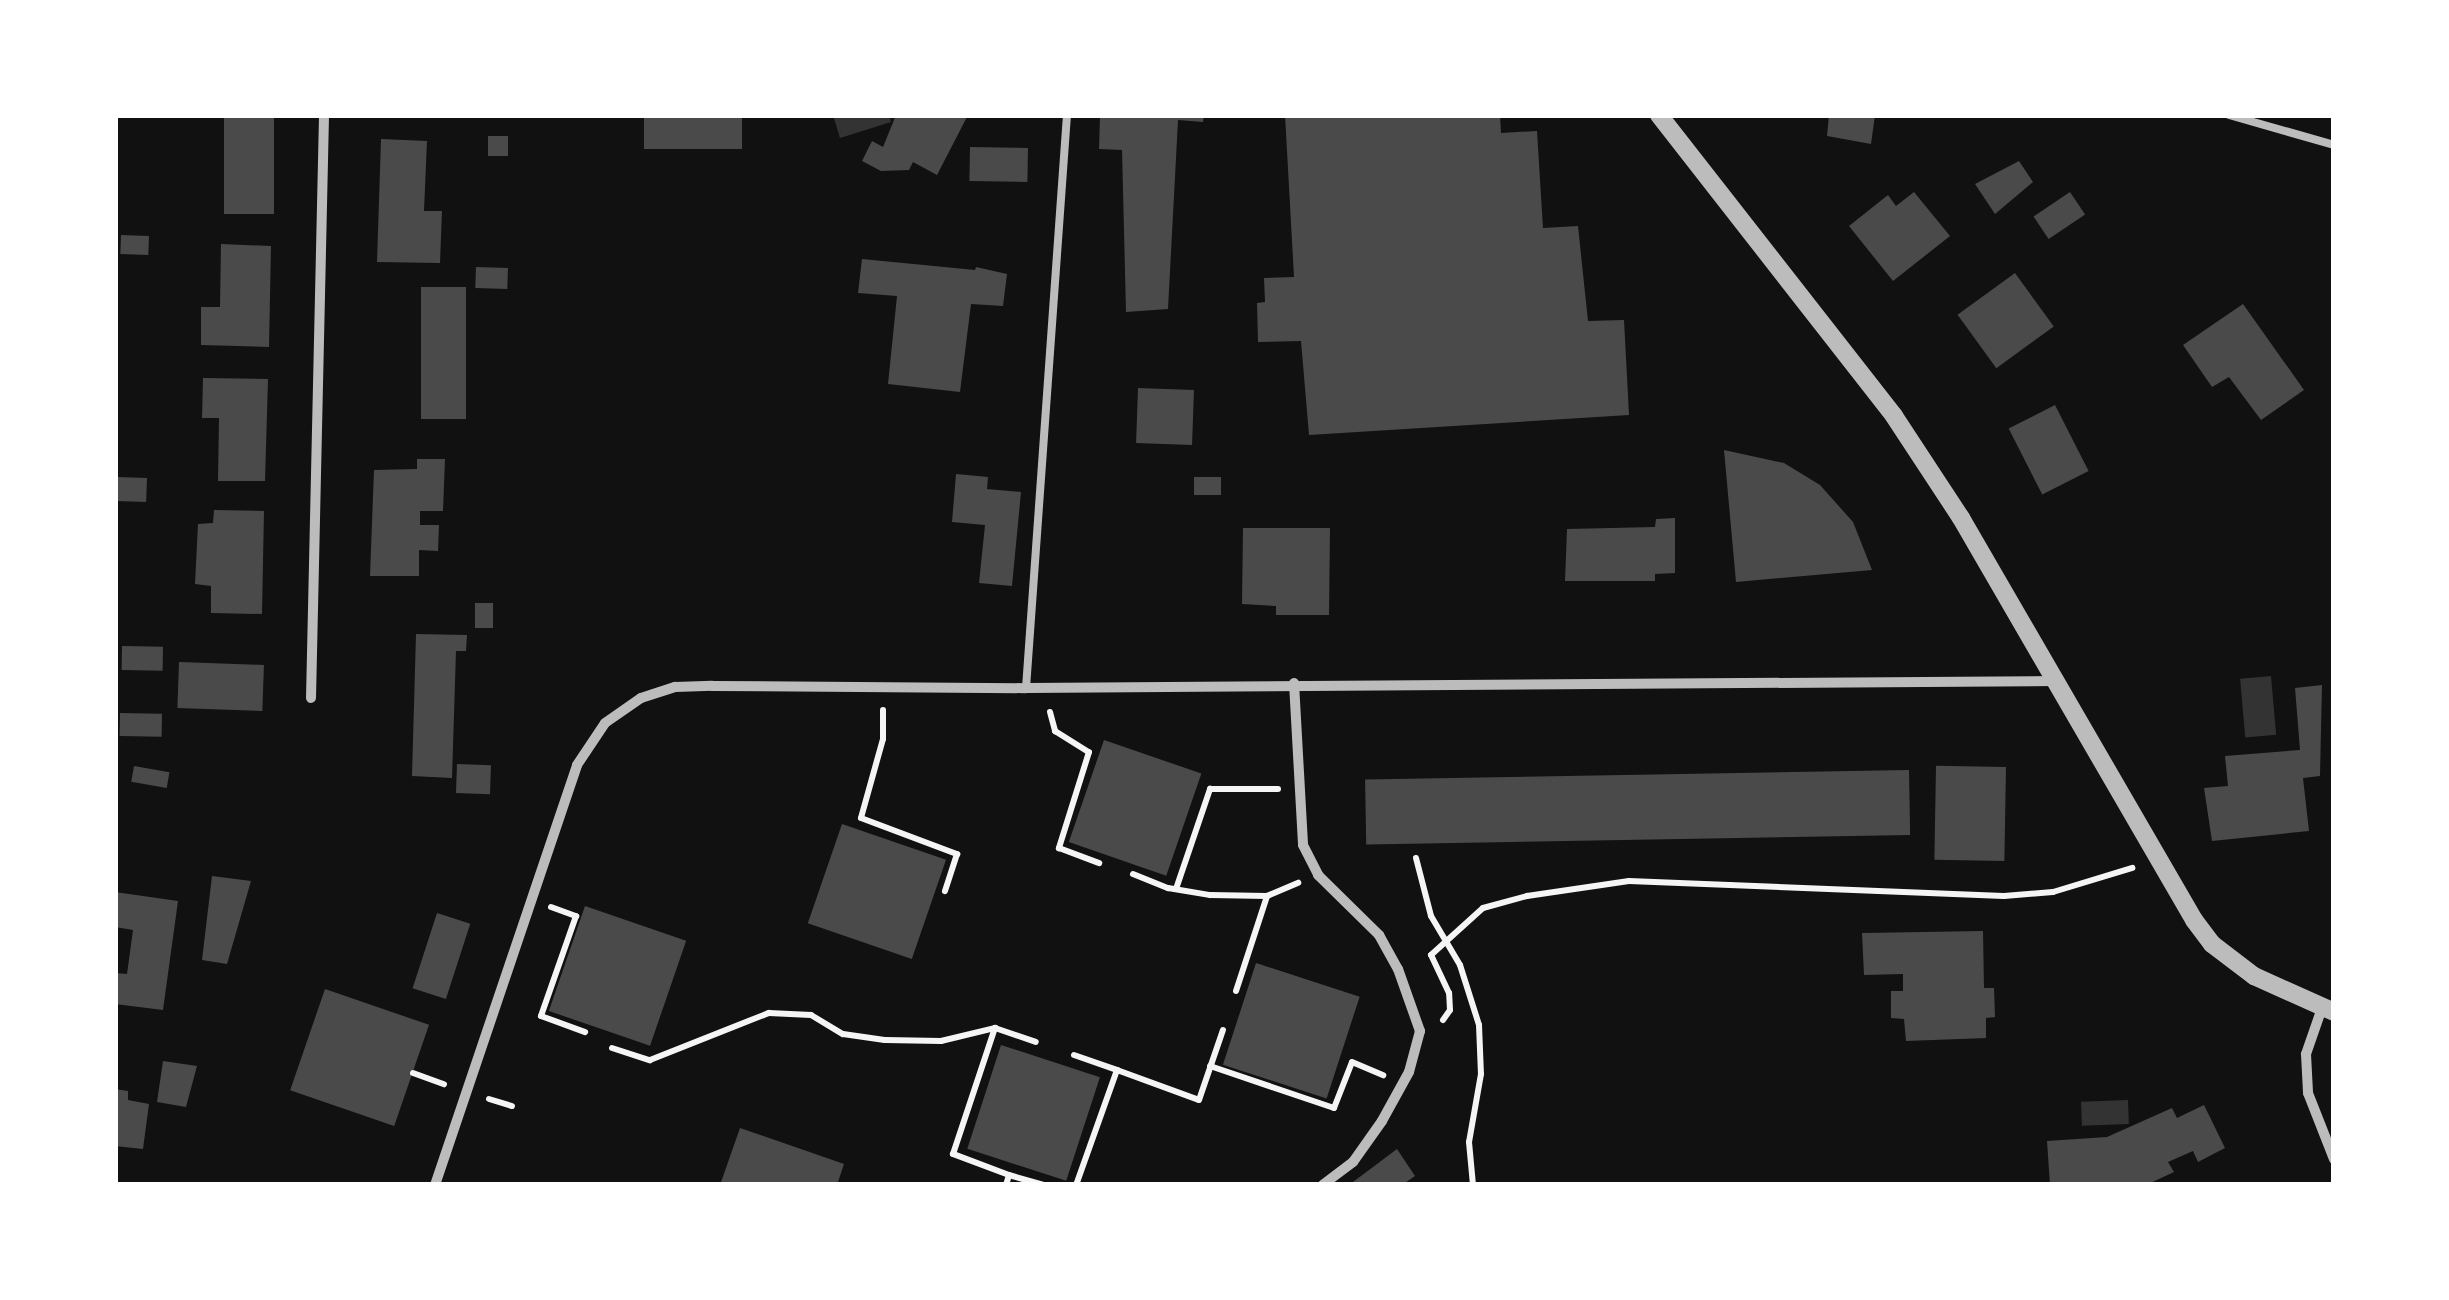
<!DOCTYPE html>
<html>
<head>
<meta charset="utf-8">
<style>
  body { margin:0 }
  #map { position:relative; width:2449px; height:1300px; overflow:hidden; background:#111; font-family:Raleway,sans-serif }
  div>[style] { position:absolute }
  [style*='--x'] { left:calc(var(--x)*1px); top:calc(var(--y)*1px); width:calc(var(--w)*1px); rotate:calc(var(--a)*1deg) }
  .water>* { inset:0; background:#333; transform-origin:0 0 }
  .building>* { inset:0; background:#4a4a4a; transform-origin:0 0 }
  .path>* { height:6px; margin:-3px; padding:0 3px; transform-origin:3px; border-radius:3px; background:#f5f5f5 }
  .service>* { height:8px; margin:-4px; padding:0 4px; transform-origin:4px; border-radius:4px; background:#bcbcbc }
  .minor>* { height:10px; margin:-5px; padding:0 5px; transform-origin:5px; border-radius:5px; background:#bcbcbc }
  .tertiary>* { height:18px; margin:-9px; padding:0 9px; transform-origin:9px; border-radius:9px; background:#bcbcbc }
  span { translate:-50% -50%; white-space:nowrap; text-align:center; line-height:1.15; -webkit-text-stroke:8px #fff; paint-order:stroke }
  .frame { position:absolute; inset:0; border:118px solid #fff; pointer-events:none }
</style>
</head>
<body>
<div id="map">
  <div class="water">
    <div style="clip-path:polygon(833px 115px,889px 115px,891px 122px,840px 138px)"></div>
    <div style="left:2271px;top:676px;width:59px;height:31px;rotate:85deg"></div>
    <div style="left:2128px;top:1100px;width:24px;height:47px;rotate:88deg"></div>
  </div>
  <div class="building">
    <div style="left:224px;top:115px;width:50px;height:99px"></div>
    <div style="left:644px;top:115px;width:98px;height:34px"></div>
    <div style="clip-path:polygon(896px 115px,968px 115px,937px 175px,913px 162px,909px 170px,881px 171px,862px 161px,872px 141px,883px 147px)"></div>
    <div style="clip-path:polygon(1124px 115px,1204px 115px,1203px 122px,1178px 120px,1168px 309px,1126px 312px,1122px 150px,1099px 149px,1100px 116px)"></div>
    <div style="clip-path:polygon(1285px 115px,1500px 115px,1501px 133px,1537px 131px,1543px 228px,1578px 226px,1588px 321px,1624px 320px,1629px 415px,1309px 435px,1301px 341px,1258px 342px,1257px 303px,1265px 302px,1264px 278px,1294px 277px)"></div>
    <div style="clip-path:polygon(1829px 115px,1875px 115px,1871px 144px,1827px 136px)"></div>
    <div style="left:508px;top:136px;width:20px;height:20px;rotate:90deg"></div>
    <div style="clip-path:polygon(381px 139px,427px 141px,424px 211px,442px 211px,440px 263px,377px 262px)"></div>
    <div style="left:970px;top:147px;width:58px;height:34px;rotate:1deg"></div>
    <div style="clip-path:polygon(2019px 161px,2033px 182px,1995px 214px,1975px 184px)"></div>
    <div style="clip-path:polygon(1914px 192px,1950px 236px,1893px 281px,1849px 226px,1888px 195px,1896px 206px)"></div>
    <div style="left:2070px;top:192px;width:27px;height:44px;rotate:56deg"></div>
    <div style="left:121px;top:235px;width:28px;height:19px;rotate:2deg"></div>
    <div style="clip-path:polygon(221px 244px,271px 246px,269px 347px,201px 345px,201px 307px,220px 307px)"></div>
    <div style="clip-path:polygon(862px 259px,975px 270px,976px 267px,1007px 274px,1003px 306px,971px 304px,960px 392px,888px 384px,897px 296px,858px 293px)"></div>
    <div style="left:476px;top:267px;width:32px;height:21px;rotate:2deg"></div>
    <div style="left:2015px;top:273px;width:66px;height:71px;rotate:54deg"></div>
    <div style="left:421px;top:287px;width:45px;height:132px"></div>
    <div style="clip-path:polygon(2243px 304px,2304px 390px,2261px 420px,2229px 377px,2212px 387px,2183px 345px)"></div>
    <div style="clip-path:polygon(203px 378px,268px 379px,265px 481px,218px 481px,219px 418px,202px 418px)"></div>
    <div style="left:1138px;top:388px;width:56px;height:55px;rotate:2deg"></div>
    <div style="left:2055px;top:405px;width:74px;height:52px;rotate:63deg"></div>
    <div style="clip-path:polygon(1724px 450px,1784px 463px,1820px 485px,1853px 522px,1872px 570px,1736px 582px)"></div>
    <div style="clip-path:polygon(417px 459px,445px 459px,443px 511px,420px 511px,420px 525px,439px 525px,438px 551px,419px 550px,419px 576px,370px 576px,374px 470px,417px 469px)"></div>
    <div style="clip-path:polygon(956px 474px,988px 477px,987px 489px,1021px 492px,1012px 586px,979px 583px,985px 525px,952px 522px)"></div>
    <div style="left:117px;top:477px;width:30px;height:24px;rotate:2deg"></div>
    <div style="left:1194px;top:477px;width:27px;height:18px"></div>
    <div style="clip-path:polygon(214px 510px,264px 511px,262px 614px,211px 613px,211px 586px,195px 584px,198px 524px,213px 523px)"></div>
    <div style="clip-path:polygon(1675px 518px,1675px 573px,1655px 574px,1655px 581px,1565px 581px,1567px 529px,1655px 527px,1656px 519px)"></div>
    <div style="clip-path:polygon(1243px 528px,1330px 528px,1329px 615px,1276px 615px,1276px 606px,1242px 604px)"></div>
    <div style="left:475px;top:603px;width:18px;height:25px"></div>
    <div style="clip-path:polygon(416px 634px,467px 635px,466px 651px,456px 651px,452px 778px,412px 776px)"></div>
    <div style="left:122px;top:646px;width:41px;height:24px;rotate:1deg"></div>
    <div style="left:179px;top:662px;width:85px;height:46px;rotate:2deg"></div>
    <div style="clip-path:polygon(2322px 685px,2320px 776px,2303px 778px,2309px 831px,2212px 841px,2204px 788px,2228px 786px,2225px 756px,2300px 750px,2295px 688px)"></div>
    <div style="left:120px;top:713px;width:42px;height:23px;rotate:1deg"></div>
    <div style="left:1104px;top:740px;width:103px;height:108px;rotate:19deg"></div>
    <div style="left:457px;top:764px;width:34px;height:29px;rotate:2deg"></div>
    <div style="left:134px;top:766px;width:36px;height:16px;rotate:10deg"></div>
    <div style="left:2006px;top:767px;width:94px;height:70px;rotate:91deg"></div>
    <div style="left:1909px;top:770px;width:65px;height:544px;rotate:89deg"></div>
    <div style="left:842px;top:824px;width:110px;height:105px;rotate:19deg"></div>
    <div style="clip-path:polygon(212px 876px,251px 881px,227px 964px,202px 960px)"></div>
    <div style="clip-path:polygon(115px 892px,178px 901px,163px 1010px,115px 1004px,115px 973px,127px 974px,133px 930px,115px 927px)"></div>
    <div style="left:585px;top:906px;width:107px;height:111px;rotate:19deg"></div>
    <div style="left:437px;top:913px;width:35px;height:79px;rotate:18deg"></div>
    <div style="clip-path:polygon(1983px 931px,1984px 988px,1994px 988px,1995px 1017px,1986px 1018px,1986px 1038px,1906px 1041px,1904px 1019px,1891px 1018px,1891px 991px,1903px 991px,1903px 974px,1864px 975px,1862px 933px)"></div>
    <div style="left:1256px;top:963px;width:109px;height:107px;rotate:18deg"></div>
    <div style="left:325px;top:989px;width:110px;height:107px;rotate:19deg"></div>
    <div style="left:1001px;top:1045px;width:104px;height:109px;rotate:18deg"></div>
    <div style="clip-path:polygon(163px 1061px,197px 1066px,186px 1107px,157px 1102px)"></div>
    <div style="clip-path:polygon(115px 1089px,128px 1091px,128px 1100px,149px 1104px,143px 1149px,115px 1146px)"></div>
    <div style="clip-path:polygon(2204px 1105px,2225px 1148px,2198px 1162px,2193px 1151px,2168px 1162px,2174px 1172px,2146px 1185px,2050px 1185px,2047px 1141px,2107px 1137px,2172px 1108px,2177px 1118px)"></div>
    <div style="clip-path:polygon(740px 1128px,844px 1164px,837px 1185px,720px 1185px)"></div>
    <div style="clip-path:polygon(1397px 1149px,1415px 1176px,1402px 1185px,1349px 1185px)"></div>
  </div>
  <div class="path">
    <div style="--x:883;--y:710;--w:29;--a:90"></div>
    <div style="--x:883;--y:739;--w:82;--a:105.6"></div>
    <div style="--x:861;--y:818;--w:103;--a:20.6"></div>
    <div style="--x:957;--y:854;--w:39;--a:108"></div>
    <div style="--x:1050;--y:712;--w:20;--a:75"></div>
    <div style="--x:1055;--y:731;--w:40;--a:32"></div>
    <div style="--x:1089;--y:752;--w:101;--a:107.4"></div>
    <div style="--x:1059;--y:848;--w:43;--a:20.6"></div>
    <div style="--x:1416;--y:858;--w:60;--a:75.5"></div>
    <div style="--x:1431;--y:916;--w:57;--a:59.4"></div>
    <div style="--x:1460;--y:965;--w:63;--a:72.4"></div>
    <div style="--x:1479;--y:1025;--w:49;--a:87.7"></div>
    <div style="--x:1481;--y:1074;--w:69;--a:100"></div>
    <div style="--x:1469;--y:1142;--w:43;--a:84.7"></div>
    <div style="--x:1133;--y:874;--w:38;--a:22"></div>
    <div style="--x:1168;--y:888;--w:43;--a:9.5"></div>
    <div style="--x:1210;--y:895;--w:57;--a:1"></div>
    <div style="--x:1267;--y:896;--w:34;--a:-23"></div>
    <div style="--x:1176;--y:889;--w:106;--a:-71.2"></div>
    <div style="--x:1210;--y:789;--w:68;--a:0"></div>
    <div style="--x:551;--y:907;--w:27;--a:20"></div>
    <div style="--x:576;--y:916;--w:106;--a:109.3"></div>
    <div style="--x:541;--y:1016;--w:47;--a:20"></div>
    <div style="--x:1236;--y:991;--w:100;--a:-71.9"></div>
    <div style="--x:1443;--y:1020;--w:12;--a:-55"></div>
    <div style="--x:1450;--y:1010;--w:17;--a:-93"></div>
    <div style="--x:1449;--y:993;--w:42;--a:-115.3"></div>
    <div style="--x:1431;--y:955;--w:70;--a:-42.1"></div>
    <div style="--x:1483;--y:908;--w:46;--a:-15.3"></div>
    <div style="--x:1527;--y:896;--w:103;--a:-8.4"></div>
    <div style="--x:1629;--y:881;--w:375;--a:2.3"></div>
    <div style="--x:2004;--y:896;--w:49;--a:-4.7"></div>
    <div style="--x:2053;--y:892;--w:83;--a:-16.9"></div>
    <div style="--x:612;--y:1048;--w:40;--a:18"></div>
    <div style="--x:650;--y:1060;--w:128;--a:-21.6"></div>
    <div style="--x:769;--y:1013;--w:42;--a:2.7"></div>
    <div style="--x:811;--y:1015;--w:37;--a:31"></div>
    <div style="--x:843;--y:1034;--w:42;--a:8.1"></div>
    <div style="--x:885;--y:1040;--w:56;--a:1"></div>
    <div style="--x:941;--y:1041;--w:56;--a:-13.5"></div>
    <div style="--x:1074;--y:1055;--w:46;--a:19.2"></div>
    <div style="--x:1117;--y:1070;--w:122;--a:109.6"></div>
    <div style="--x:1210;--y:1066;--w:131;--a:18.7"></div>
    <div style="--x:1334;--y:1108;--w:49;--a:-68.6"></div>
    <div style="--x:1352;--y:1062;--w:34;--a:23"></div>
    <div style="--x:1117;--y:1070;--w:87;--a:20.1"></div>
    <div style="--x:1199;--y:1100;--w:74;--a:-71.1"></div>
    <div style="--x:413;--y:1073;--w:33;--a:20"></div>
    <div style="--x:489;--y:1099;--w:24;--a:17"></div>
    <div style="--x:1009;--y:1175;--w:35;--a:16"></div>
    <div style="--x:1006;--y:1185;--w:10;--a:-73"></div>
    <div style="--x:1009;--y:1175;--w:60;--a:-159.4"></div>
    <div style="--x:953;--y:1154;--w:133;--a:-71.6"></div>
    <div style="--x:995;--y:1028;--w:43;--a:18.9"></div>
  </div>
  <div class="service">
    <div style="--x:2229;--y:115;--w:109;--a:15.9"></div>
    <div style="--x:1026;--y:688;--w:574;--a:-85.91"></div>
  </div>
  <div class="minor">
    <div style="--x:1294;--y:683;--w:162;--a:86.8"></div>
    <div style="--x:1303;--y:845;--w:34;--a:63"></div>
    <div style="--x:1318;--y:875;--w:86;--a:44.5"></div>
    <div style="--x:1379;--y:935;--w:39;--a:61"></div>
    <div style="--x:1398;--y:969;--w:66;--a:70.5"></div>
    <div style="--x:1420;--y:1031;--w:42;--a:105"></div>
    <div style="--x:1409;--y:1072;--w:56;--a:118.9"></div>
    <div style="--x:1382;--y:1121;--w:50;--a:125.3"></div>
    <div style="--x:1353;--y:1162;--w:38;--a:143"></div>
    <div style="--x:311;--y:698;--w:583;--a:-88.72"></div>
    <div style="--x:2322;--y:1008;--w:49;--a:109.2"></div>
    <div style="--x:2306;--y:1054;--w:39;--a:87"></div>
    <div style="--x:2308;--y:1093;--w:71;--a:68.5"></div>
    <div style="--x:435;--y:1185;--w:443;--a:-71.3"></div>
    <div style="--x:577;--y:765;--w:50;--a:-56.3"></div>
    <div style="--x:605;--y:723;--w:44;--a:-34.8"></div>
    <div style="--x:641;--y:698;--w:36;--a:-18"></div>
    <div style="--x:675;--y:687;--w:37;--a:-2"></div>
    <div style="--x:712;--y:686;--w:314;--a:0.4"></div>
    <div style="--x:1026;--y:688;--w:1029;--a:-0.39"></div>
  </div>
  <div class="tertiary">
    <div style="--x:1659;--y:115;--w:382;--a:52"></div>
    <div style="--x:1894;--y:416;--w:122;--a:56.7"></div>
    <div style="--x:1961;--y:518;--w:465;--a:59.9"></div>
    <div style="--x:2194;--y:920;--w:30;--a:53"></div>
    <div style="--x:2212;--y:944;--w:53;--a:37.3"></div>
    <div style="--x:2254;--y:976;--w:88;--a:24.2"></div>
  </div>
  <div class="frame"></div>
</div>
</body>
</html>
